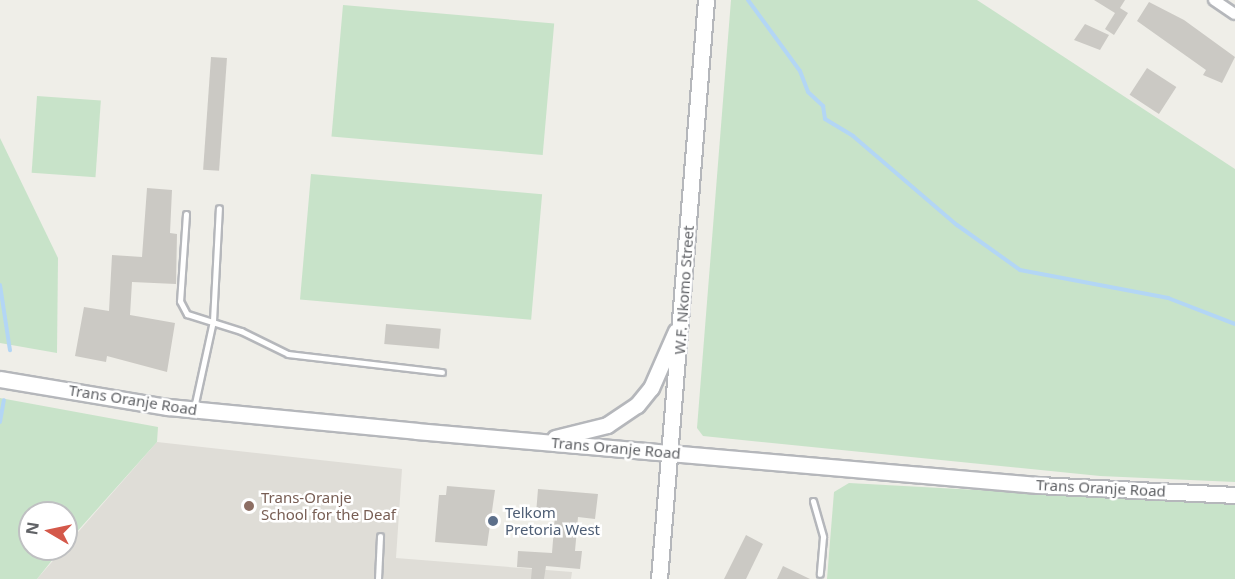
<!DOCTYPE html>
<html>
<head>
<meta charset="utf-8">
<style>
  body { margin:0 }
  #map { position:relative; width:1235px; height:579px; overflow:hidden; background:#efeee8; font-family:"Noto Sans",sans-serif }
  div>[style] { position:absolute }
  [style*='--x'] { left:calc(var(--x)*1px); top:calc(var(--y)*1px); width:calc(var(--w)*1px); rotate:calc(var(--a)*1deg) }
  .education>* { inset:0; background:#dfddd7 }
  .green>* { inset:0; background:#c8e3c9; transform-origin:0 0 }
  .stream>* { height:4px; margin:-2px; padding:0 2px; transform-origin:2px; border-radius:2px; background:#b3d6f5 }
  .building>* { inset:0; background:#cbc9c4; transform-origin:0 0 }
  .roads { filter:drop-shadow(2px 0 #b5b7bb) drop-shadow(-2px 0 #b5b7bb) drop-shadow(0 2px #b5b7bb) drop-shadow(0 -2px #b5b7bb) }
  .service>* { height:5px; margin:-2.5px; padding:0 2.5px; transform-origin:2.5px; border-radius:2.5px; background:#fff }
  .minor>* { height:10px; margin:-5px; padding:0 5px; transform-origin:5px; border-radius:5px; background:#fff }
  .secondary>* { height:15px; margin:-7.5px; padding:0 7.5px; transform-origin:7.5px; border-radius:7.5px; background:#fff }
  .dots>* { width:16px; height:16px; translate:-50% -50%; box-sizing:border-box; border:3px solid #fff; border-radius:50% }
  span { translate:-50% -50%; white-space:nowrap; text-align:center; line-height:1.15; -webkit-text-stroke:5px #fff; paint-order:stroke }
  .street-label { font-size:15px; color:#606266 }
  .education-label { font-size:15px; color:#785e54 }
  .left { translate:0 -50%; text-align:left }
  .service-label { font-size:15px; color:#4e5e75 }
  .north { position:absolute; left:18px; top:501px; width:60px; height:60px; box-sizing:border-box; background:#fff; border:2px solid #bfc0c2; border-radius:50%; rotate:279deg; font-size:16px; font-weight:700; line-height:24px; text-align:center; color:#606266 }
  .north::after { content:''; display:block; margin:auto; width:21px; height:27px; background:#d4584a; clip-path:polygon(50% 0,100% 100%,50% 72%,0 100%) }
</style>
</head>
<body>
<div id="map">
  <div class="education">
    <div style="clip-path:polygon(157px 442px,402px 469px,396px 558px,572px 572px,571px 579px,37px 579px)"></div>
  </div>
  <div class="green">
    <div style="clip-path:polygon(731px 0,977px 0,1235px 169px,1235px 482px,1100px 476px,703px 436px,697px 428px)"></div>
    <div style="left:343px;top:5px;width:212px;height:132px;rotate:5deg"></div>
    <div style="left:37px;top:96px;width:64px;height:77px;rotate:4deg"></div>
    <div style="clip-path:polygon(0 138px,58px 258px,57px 353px,0 343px)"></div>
    <div style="left:311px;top:174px;width:232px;height:126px;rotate:5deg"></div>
    <div style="clip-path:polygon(0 398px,158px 427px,157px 442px,66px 544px,66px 513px,30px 513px,30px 549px,61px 549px,37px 579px,0 579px)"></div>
    <div style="clip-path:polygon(849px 483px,1235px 504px,1235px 579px,827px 579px,834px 492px)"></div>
  </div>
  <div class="stream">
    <div style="--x:748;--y:0;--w:88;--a:53.8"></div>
    <div style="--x:800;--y:71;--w:22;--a:69"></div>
    <div style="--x:808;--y:92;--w:21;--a:43"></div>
    <div style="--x:823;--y:106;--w:13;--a:81"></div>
    <div style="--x:825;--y:119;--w:33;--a:31"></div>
    <div style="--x:853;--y:136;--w:137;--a:40.6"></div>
    <div style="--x:957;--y:225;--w:77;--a:35.5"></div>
    <div style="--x:1020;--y:270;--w:151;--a:10.7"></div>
    <div style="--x:1168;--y:298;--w:72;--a:21.2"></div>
    <div style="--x:0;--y:285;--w:66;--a:81.3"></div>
    <div style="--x:0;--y:422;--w:22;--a:-80"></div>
  </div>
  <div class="building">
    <div style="clip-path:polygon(1094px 0,1125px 0,1120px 8px,1128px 13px,1114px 35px,1105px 29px,1115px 13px)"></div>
    <div style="clip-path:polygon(1149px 2px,1184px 20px,1235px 57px,1222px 83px,1203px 75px,1206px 70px,1137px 21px)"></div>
    <div style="clip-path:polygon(1085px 24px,1109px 35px,1100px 50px,1074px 40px)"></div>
    <div style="left:211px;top:57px;width:16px;height:113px;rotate:4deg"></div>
    <div style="left:1147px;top:68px;width:35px;height:32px;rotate:33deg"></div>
    <div style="clip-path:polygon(147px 188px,172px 190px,170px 233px,177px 234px,176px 284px,132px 282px,130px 315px,175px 323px,167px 372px,107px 356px,106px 362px,75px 356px,84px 307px,109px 311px,112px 255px,142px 257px)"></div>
    <div style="left:386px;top:324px;width:55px;height:20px;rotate:5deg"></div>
    <div style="clip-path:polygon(447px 486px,495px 490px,487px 546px,435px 542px,439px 495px,446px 495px)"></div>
    <div style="clip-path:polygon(538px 489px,598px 494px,595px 519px,578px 517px,575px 551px,582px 551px,580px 569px,546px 566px,544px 579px,531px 579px,532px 568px,517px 567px,518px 551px,552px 553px,555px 515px,536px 514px)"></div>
    <div style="clip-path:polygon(746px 535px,763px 544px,746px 579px,724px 579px)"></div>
    <div style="clip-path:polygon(783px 566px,810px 579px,777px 579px)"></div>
  </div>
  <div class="roads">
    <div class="service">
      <div style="--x:186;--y:214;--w:87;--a:93.9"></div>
      <div style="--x:180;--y:301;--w:15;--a:62"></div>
      <div style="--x:187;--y:314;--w:57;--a:17.5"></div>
      <div style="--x:241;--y:331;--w:52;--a:26.1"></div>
      <div style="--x:288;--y:354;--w:155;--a:6.7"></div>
      <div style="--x:194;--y:408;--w:89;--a:-77.7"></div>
      <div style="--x:213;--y:321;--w:113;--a:-87"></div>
      <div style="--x:813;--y:501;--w:37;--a:74"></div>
      <div style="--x:823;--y:537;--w:37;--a:95"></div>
      <div style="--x:378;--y:579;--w:43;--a:-87.3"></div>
    </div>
    <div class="minor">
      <div style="--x:1214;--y:0;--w:25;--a:34"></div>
    </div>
    <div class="secondary">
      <div style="--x:0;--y:379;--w:170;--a:9.5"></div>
      <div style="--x:168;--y:407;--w:249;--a:5.5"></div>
      <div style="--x:416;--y:431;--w:624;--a:4.96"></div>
      <div style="--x:1038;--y:485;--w:197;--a:2.9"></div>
      <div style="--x:555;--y:438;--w:54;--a:-14"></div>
      <div style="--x:607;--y:425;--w:36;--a:-34"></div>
      <div style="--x:637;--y:405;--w:22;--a:-51"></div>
      <div style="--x:651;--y:388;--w:62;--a:-66.3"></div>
      <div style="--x:659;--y:579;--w:581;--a:-85.36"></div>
    </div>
  </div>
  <div class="dots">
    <div style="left:249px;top:506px;background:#8d6e63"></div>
    <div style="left:493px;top:521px;background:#5c6f8a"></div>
  </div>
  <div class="street-label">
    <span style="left:684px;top:290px;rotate:-86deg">W.F. Nkomo Street</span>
    <span style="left:133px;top:400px;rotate:9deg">Trans Oranje Road</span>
    <span style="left:616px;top:448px;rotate:5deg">Trans Oranje Road</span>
    <span style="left:1101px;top:488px;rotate:3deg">Trans Oranje Road</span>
  </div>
  <div class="education-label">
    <span class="left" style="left:261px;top:506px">Trans-Oranje<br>School for the Deaf</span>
  </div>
  <div class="service-label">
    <span class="left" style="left:505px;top:521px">Telkom<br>Pretoria West</span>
  </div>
  <div class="north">N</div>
</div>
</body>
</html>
